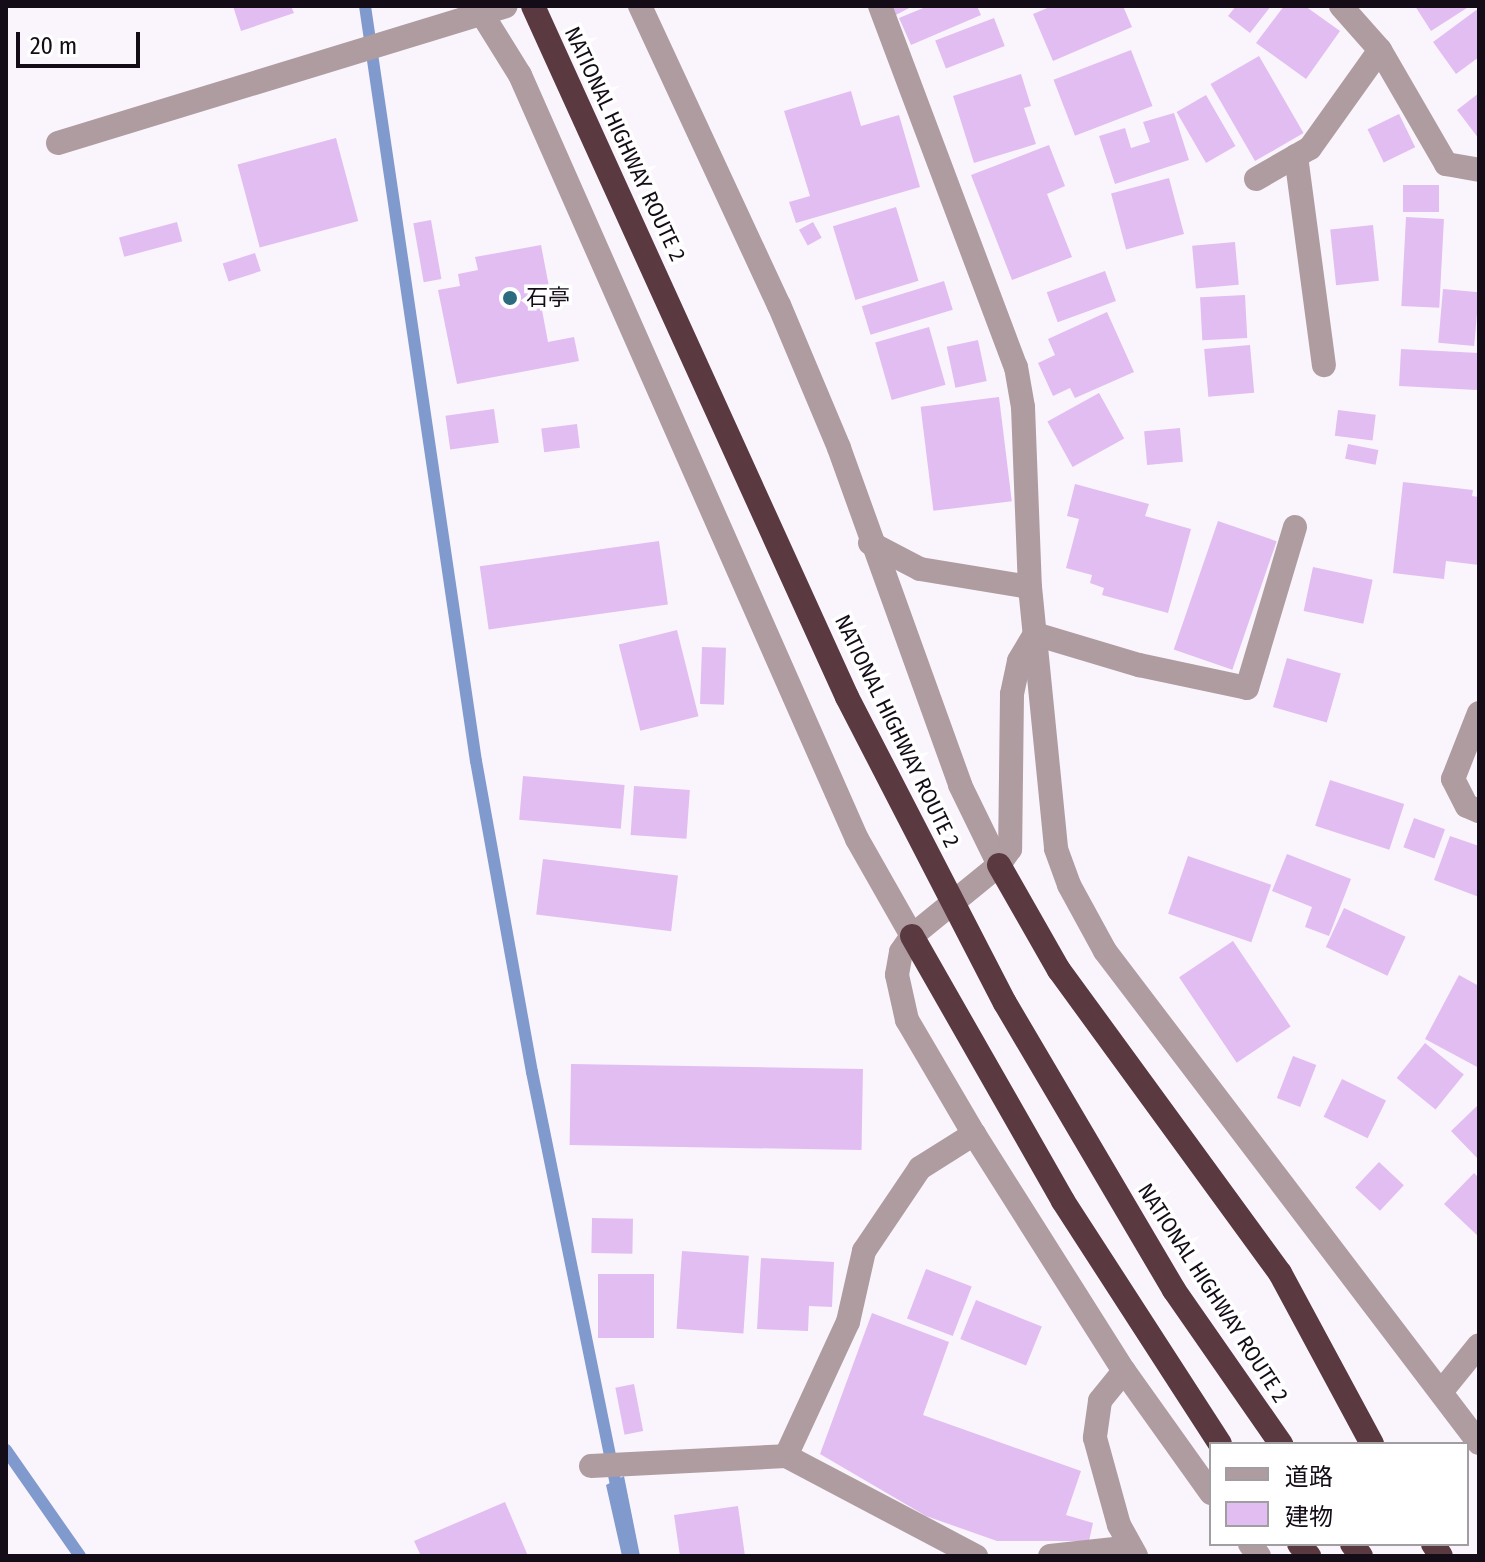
<!DOCTYPE html>
<html>
<head>
<meta charset="utf-8">
<style>
  body { margin:0 }
  #map { position:relative; width:1485px; height:1562px; overflow:hidden; background:#faf5fc; font-family:"Fira Sans Condensed","Noto Sans JP",sans-serif }
  div>[style] { position:absolute }
  [style*='--x'] { left:calc(var(--x)*1px); top:calc(var(--y)*1px); width:calc(var(--w)*1px); rotate:calc(var(--a)*1deg) }
  .water>* { inset:0; background:#819ace }
  .stream>* { height:12px; margin:-6px; padding:0 6px; transform-origin:6px; border-radius:6px; background:#819ace }
  .building>* { inset:0; background:#e2bdf1; transform-origin:0 0 }
  .minor>* { height:24px; margin:-12px; padding:0 12px; transform-origin:12px; border-radius:12px; background:#ae9ca0 }
  .highway>* { height:24px; margin:-12px; padding:0 12px; transform-origin:12px; border-radius:12px; background:#5a3940 }
  .highway-bridge>* { height:24px; margin:-12px; padding:0 12px; transform-origin:12px; border-radius:12px; background:#5a3940 }
  .dots>* { width:22px; height:22px; translate:-50% -50%; box-sizing:border-box; border:4px solid #fff; border-radius:50% }
  span { translate:-50% -50%; white-space:nowrap; text-align:center; line-height:1.15; -webkit-text-stroke:7px #fff; paint-order:stroke }
  .street-label { font-size:22px; color:#140d17 }
  .poi-label { font-size:22px; color:#140d17 }
  .left { translate:0 -50%; text-align:left }
  .frame { position:absolute; inset:0; border:8px solid #140d17; pointer-events:none }
  .legend { position:absolute; left:1209px; top:1442px; width:260px; height:104px; box-sizing:border-box; background:#fff; border:2px solid #a19ea2; margin:0; padding:10px 14px; list-style:none; font-size:24px; color:#140d17 }
  .legend li { display:flex; align-items:center; gap:16px; height:40px }
  .legend b { width:40px; border:2px solid #a19ea2 }
  .scale { position:absolute; left:16px; top:32px; width:124px; height:36px; box-sizing:border-box; border:4px solid #140d17; border-top:0; padding-left:10px; font-size:24px; line-height:28px; white-space:nowrap; color:#140d17; -webkit-text-stroke:6px #fff; paint-order:stroke }
</style>
</head>
<body>
<div id="map">
  <div class="water">
    <div style="clip-path:polygon(624px 1476px,640px 1556px,622px 1556px,606px 1485px)"></div>
  </div>
  <div class="stream">
    <div style="--x:365;--y:6;--w:763;--a:81.64"></div>
    <div style="--x:476;--y:761;--w:316;--a:79.8"></div>
    <div style="--x:532;--y:1072;--w:431;--a:78.5"></div>
    <div style="--x:6;--y:1450;--w:129;--a:55.1"></div>
  </div>
  <div class="building">
    <div style="clip-path:polygon(233px 6px,291px 6px,294px 13px,241px 31px)"></div>
    <div style="clip-path:polygon(888px 6px,913px 6px,894px 16px)"></div>
    <div style="clip-path:polygon(928px 6px,977px 6px,981px 15px,911px 45px,899px 18px)"></div>
    <div style="clip-path:polygon(1052px 6px,1123px 6px,1132px 27px,1053px 61px,1033px 14px)"></div>
    <div style="clip-path:polygon(1236px 6px,1271px 6px,1250px 33px,1228px 16px)"></div>
    <div style="clip-path:polygon(1284px 6px,1305px 6px,1340px 31px,1306px 79px,1256px 43px)"></div>
    <div style="clip-path:polygon(1415px 6px,1470px 6px,1431px 31px)"></div>
    <div style="clip-path:polygon(1479px 8px,1479px 57px,1456px 74px,1433px 42px)"></div>
    <div style="left:994px;top:18px;width:30px;height:63px;rotate:69deg"></div>
    <div style="left:1131px;top:50px;width:60px;height:83px;rotate:69deg"></div>
    <div style="left:1259px;top:56px;width:89px;height:56px;rotate:60deg"></div>
    <div style="clip-path:polygon(1021px 74px,1031px 106px,1024px 108px,1036px 144px,974px 163px,953px 96px)"></div>
    <div style="clip-path:polygon(851px 91px,861px 126px,899px 115px,920px 187px,796px 223px,789px 202px,810px 196px,784px 111px)"></div>
    <div style="clip-path:polygon(1479px 93px,1479px 139px,1457px 110px)"></div>
    <div style="left:1206px;top:95px;width:59px;height:34px;rotate:60deg"></div>
    <div style="clip-path:polygon(1174px 113px,1189px 160px,1115px 184px,1099px 136px,1125px 128px,1131px 148px,1150px 142px,1143px 122px)"></div>
    <div style="left:1399px;top:114px;width:37px;height:35px;rotate:64deg"></div>
    <div style="left:336px;top:138px;width:86px;height:102px;rotate:75deg"></div>
    <div style="clip-path:polygon(1049px 145px,1065px 186px,1047px 194px,1072px 257px,1012px 280px,971px 175px)"></div>
    <div style="left:1169px;top:178px;width:58px;height:60px;rotate:75deg"></div>
    <div style="left:1403px;top:185px;width:36px;height:27px"></div>
    <div style="left:896px;top:207px;width:77px;height:66px;rotate:73deg"></div>
    <div style="left:1406px;top:217px;width:38px;height:89px;rotate:3deg"></div>
    <div style="left:431px;top:220px;width:60px;height:18px;rotate:80deg"></div>
    <div style="left:177px;top:222px;width:20px;height:60px;rotate:75deg"></div>
    <div style="left:813px;top:222px;width:18px;height:16px;rotate:61deg"></div>
    <div style="left:1373px;top:225px;width:56px;height:43px;rotate:84deg"></div>
    <div style="left:1235px;top:242px;width:43px;height:43px;rotate:85deg"></div>
    <div style="clip-path:polygon(541px 245px,550px 292px,539px 294px,548px 342px,574px 337px,579px 361px,457px 384px,438px 290px,460px 286px,458px 274px,478px 270px,475px 257px)"></div>
    <div style="left:255px;top:253px;width:19px;height:34px;rotate:72deg"></div>
    <div style="left:1105px;top:271px;width:32px;height:62px;rotate:70deg"></div>
    <div style="left:944px;top:281px;width:30px;height:86px;rotate:73deg"></div>
    <div style="left:1443px;top:289px;width:36px;height:54px;rotate:5deg"></div>
    <div style="left:1245px;top:295px;width:43px;height:45px;rotate:87deg"></div>
    <div style="clip-path:polygon(1107px 312px,1134px 372px,1075px 398px,1070px 388px,1053px 396px,1038px 363px,1055px 355px,1048px 339px)"></div>
    <div style="left:929px;top:327px;width:60px;height:56px;rotate:74deg"></div>
    <div style="left:978px;top:340px;width:42px;height:32px;rotate:78deg"></div>
    <div style="left:1250px;top:345px;width:48px;height:46px;rotate:85deg"></div>
    <div style="left:1401px;top:349px;width:78px;height:37px;rotate:3deg"></div>
    <div style="left:1099px;top:393px;width:52px;height:59px;rotate:61deg"></div>
    <div style="left:999px;top:397px;width:105px;height:79px;rotate:83deg"></div>
    <div style="left:494px;top:409px;width:34px;height:49px;rotate:82deg"></div>
    <div style="left:1338px;top:410px;width:38px;height:26px;rotate:7deg"></div>
    <div style="left:577px;top:424px;width:24px;height:36px;rotate:83deg"></div>
    <div style="left:1180px;top:428px;width:34px;height:36px;rotate:85deg"></div>
    <div style="left:1348px;top:444px;width:31px;height:15px;rotate:11deg"></div>
    <div style="clip-path:polygon(1403px 482px,1473px 490px,1472px 496px,1479px 497px,1479px 565px,1446px 561px,1444px 579px,1393px 573px)"></div>
    <div style="clip-path:polygon(1075px 484px,1149px 504px,1145px 516px,1191px 529px,1168px 613px,1102px 595px,1104px 588px,1090px 583px,1092px 575px,1066px 568px,1079px 519px,1067px 516px)"></div>
    <div style="left:1218px;top:521px;width:62px;height:136px;rotate:19deg"></div>
    <div style="left:659px;top:541px;width:64px;height:181px;rotate:82deg"></div>
    <div style="left:1313px;top:567px;width:61px;height:45px;rotate:12deg"></div>
    <div style="left:677px;top:630px;width:89px;height:60px;rotate:76deg"></div>
    <div style="left:702px;top:647px;width:24px;height:57px;rotate:2deg"></div>
    <div style="left:1287px;top:658px;width:56px;height:51px;rotate:16deg"></div>
    <div style="left:523px;top:776px;width:102px;height:44px;rotate:5deg"></div>
    <div style="left:1330px;top:780px;width:78px;height:48px;rotate:18deg"></div>
    <div style="left:634px;top:786px;width:56px;height:49px;rotate:4deg"></div>
    <div style="left:1414px;top:818px;width:33px;height:31px;rotate:20deg"></div>
    <div style="clip-path:polygon(1450px 836px,1479px 846px,1479px 897px,1434px 880px)"></div>
    <div style="clip-path:polygon(1287px 854px,1351px 879px,1329px 936px,1305px 927px,1312px 907px,1272px 891px)"></div>
    <div style="left:1188px;top:856px;width:88px;height:61px;rotate:19deg"></div>
    <div style="left:543px;top:859px;width:136px;height:56px;rotate:7deg"></div>
    <div style="left:1344px;top:908px;width:68px;height:43px;rotate:25deg"></div>
    <div style="left:1233px;top:941px;width:103px;height:65px;rotate:56deg"></div>
    <div style="clip-path:polygon(1459px 975px,1479px 986px,1479px 1068px,1425px 1039px)"></div>
    <div style="left:1425px;top:1043px;width:50px;height:45px;rotate:39deg"></div>
    <div style="left:1293px;top:1056px;width:25px;height:45px;rotate:21deg"></div>
    <div style="left:571px;top:1064px;width:292px;height:81px;rotate:1deg"></div>
    <div style="left:1342px;top:1079px;width:49px;height:42px;rotate:26deg"></div>
    <div style="clip-path:polygon(1479px 1104px,1479px 1160px,1451px 1131px)"></div>
    <div style="left:1379px;top:1162px;width:34px;height:35px;rotate:43deg"></div>
    <div style="clip-path:polygon(1474px 1173px,1479px 1178px,1479px 1237px,1444px 1204px)"></div>
    <div style="left:592px;top:1218px;width:41px;height:35px;rotate:1deg"></div>
    <div style="left:682px;top:1251px;width:67px;height:78px;rotate:4deg"></div>
    <div style="clip-path:polygon(761px 1258px,834px 1262px,832px 1307px,809px 1306px,808px 1331px,757px 1329px)"></div>
    <div style="left:926px;top:1269px;width:49px;height:53px;rotate:21deg"></div>
    <div style="left:598px;top:1274px;width:56px;height:64px"></div>
    <div style="left:976px;top:1300px;width:71px;height:42px;rotate:22deg"></div>
    <div style="clip-path:polygon(872px 1313px,949px 1342px,923px 1415px,1081px 1471px,1066px 1515px,1093px 1523px,1089px 1541px,997px 1541px,926px 1516px,820px 1454px)"></div>
    <div style="left:634px;top:1384px;width:48px;height:19px;rotate:79deg"></div>
    <div style="clip-path:polygon(505px 1502px,528px 1556px,421px 1556px,414px 1541px)"></div>
    <div style="clip-path:polygon(738px 1506px,745px 1556px,680px 1556px,674px 1515px)"></div>
  </div>
  <div class="minor">
    <div style="--x:477;--y:6;--w:81;--a:58.1"></div>
    <div style="--x:520;--y:75;--w:835;--a:66.2"></div>
    <div style="--x:857;--y:839;--w:112;--a:60.4"></div>
    <div style="--x:640;--y:6;--w:330;--a:65.1"></div>
    <div style="--x:779;--y:305;--w:155;--a:67.2"></div>
    <div style="--x:839;--y:448;--w:358;--a:70.2"></div>
    <div style="--x:960;--y:785;--w:89;--a:64"></div>
    <div style="--x:880;--y:6;--w:386;--a:69.4"></div>
    <div style="--x:1016;--y:367;--w:41;--a:80.1"></div>
    <div style="--x:1023;--y:407;--w:180;--a:87.8"></div>
    <div style="--x:1030;--y:587;--w:263;--a:84.3"></div>
    <div style="--x:1056;--y:849;--w:38;--a:70"></div>
    <div style="--x:1069;--y:885;--w:75;--a:61.4"></div>
    <div style="--x:1105;--y:951;--w:618;--a:52.76"></div>
    <div style="--x:1380;--y:50;--w:132;--a:59.9"></div>
    <div style="--x:1446;--y:164;--w:34;--a:10"></div>
    <div style="--x:58;--y:143;--w:468;--a:-17"></div>
    <div style="--x:1296;--y:156;--w:211;--a:82.4"></div>
    <div style="--x:1256;--y:179;--w:62;--a:-29.9"></div>
    <div style="--x:1310;--y:148;--w:120;--a:-54.5"></div>
    <div style="--x:1380;--y:50;--w:59;--a:-131.6"></div>
    <div style="--x:870;--y:543;--w:56;--a:27.5"></div>
    <div style="--x:920;--y:569;--w:111;--a:9.3"></div>
    <div style="--x:1035;--y:634;--w:31;--a:121"></div>
    <div style="--x:1019;--y:661;--w:34;--a:102"></div>
    <div style="--x:1012;--y:694;--w:155;--a:90.7"></div>
    <div style="--x:1010;--y:849;--w:19;--a:125"></div>
    <div style="--x:999;--y:865;--w:112;--a:140.8"></div>
    <div style="--x:912;--y:936;--w:19;--a:125"></div>
    <div style="--x:901;--y:952;--w:23;--a:100"></div>
    <div style="--x:897;--y:975;--w:46;--a:77.5"></div>
    <div style="--x:907;--y:1020;--w:132;--a:59.6"></div>
    <div style="--x:974;--y:1134;--w:280;--a:57.7"></div>
    <div style="--x:1124;--y:1371;--w:150;--a:54.5"></div>
    <div style="--x:1035;--y:634;--w:109;--a:16.6"></div>
    <div style="--x:1139;--y:665;--w:110;--a:12"></div>
    <div style="--x:1247;--y:688;--w:168;--a:-73.4"></div>
    <div style="--x:1479;--y:713;--w:71;--a:111.5"></div>
    <div style="--x:1453;--y:779;--w:30;--a:63"></div>
    <div style="--x:1467;--y:806;--w:13;--a:23"></div>
    <div style="--x:1124;--y:1371;--w:38;--a:129"></div>
    <div style="--x:1100;--y:1401;--w:37;--a:98"></div>
    <div style="--x:1095;--y:1438;--w:90;--a:74.6"></div>
    <div style="--x:1119;--y:1525;--w:35;--a:61"></div>
    <div style="--x:1441;--y:1392;--w:60;--a:-51"></div>
    <div style="--x:786;--y:1456;--w:215;--a:27.8"></div>
    <div style="--x:591;--y:1466;--w:195;--a:-2.9"></div>
    <div style="--x:786;--y:1456;--w:148;--a:-65.2"></div>
    <div style="--x:848;--y:1322;--w:73;--a:-77.3"></div>
    <div style="--x:864;--y:1251;--w:100;--a:-56"></div>
    <div style="--x:920;--y:1168;--w:64;--a:-32.2"></div>
    <div style="--x:1250;--y:1544;--w:15;--a:53"></div>
    <div style="--x:1050;--y:1556;--w:81;--a:-6.3"></div>
  </div>
  <div class="highway">
    <div style="--x:999;--y:865;--w:121;--a:60.3"></div>
    <div style="--x:1059;--y:970;--w:375;--a:53.9"></div>
    <div style="--x:1280;--y:1273;--w:194;--a:61.7"></div>
    <div style="--x:912;--y:936;--w:305;--a:60.3"></div>
    <div style="--x:1063;--y:1201;--w:289;--a:57.1"></div>
    <div style="--x:1174;--y:1290;--w:188;--a:55.2"></div>
    <div style="--x:1299;--y:1544;--w:16;--a:50"></div>
    <div style="--x:1352;--y:1544;--w:15;--a:53"></div>
    <div style="--x:1433;--y:1544;--w:14;--a:56"></div>
  </div>
  <div class="highway-bridge">
    <div style="--x:533;--y:6;--w:759;--a:65.56"></div>
    <div style="--x:847;--y:697;--w:344;--a:62.7"></div>
    <div style="--x:1005;--y:1003;--w:333;--a:59.5"></div>
  </div>
  <div class="dots">
    <div style="left:510px;top:298px;background:#2c6a80"></div>
  </div>
  <div class="street-label">
    <span style="left:625px;top:144px;rotate:65deg">NATIONAL HIGHWAY ROUTE 2</span>
    <span style="left:897px;top:731px;rotate:64deg">NATIONAL HIGHWAY ROUTE 2</span>
    <span style="left:1213px;top:1293px;rotate:57deg">NATIONAL HIGHWAY ROUTE 2</span>
  </div>
  <div class="poi-label">
    <span class="left" style="left:526px;top:298px">石亭</span>
  </div>
  <div class="frame"></div>
  <ul class="legend">
  <li><b style="height:10px;background:#ae9ca0"></b>道路</li>
  <li><b style="height:22px;background:#e2bdf1"></b>建物</li>
  </ul>
  <div class="scale">20 m</div>
</div>
</body>
</html>
